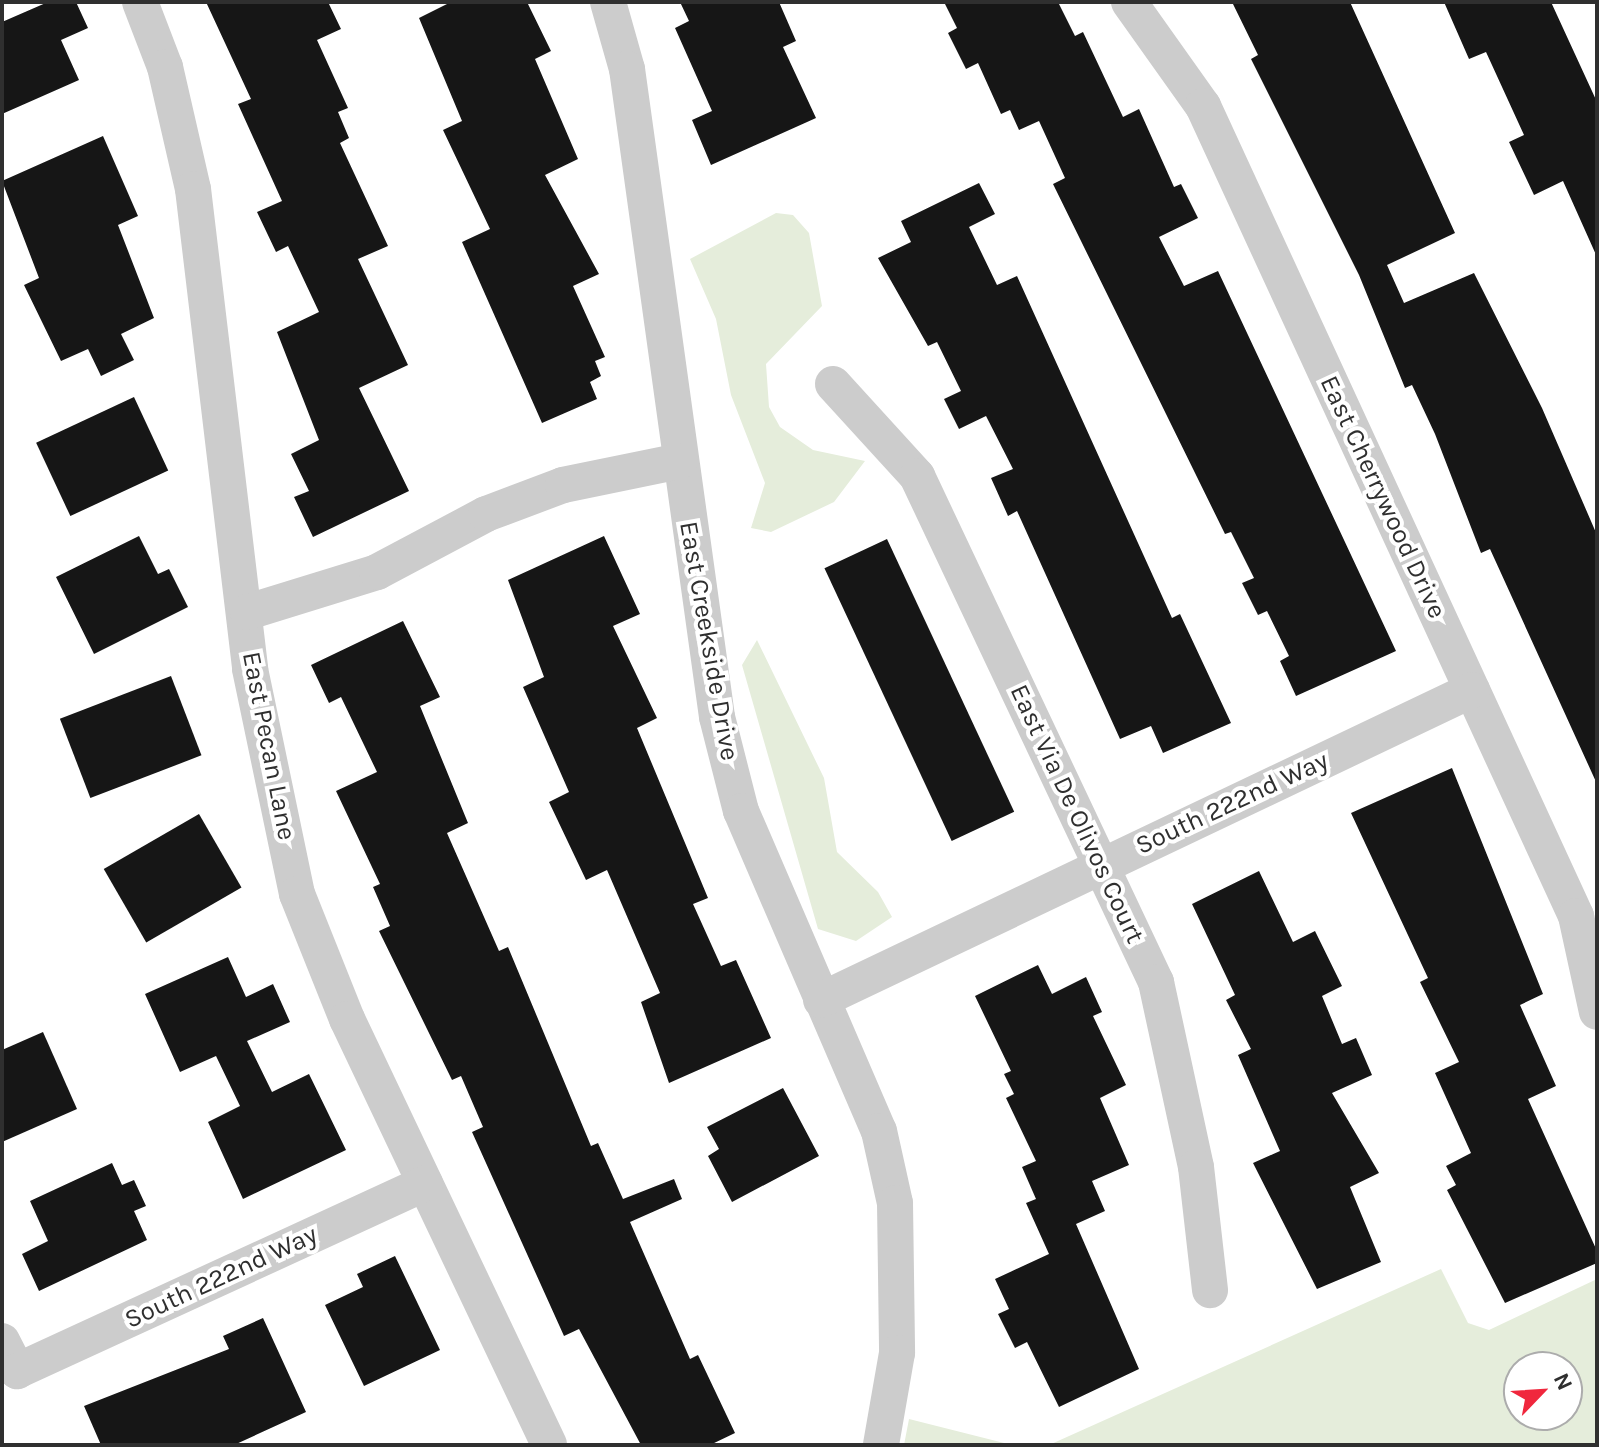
<!DOCTYPE html>
<html>
<head>
<meta charset="utf-8">
<style>
  body { margin:0 }
  #map { position:relative; width:1599px; height:1447px; overflow:hidden; background:#fff; font-family:Karla,sans-serif }
  div>[style] { position:absolute }
  [style*='--x'] { left:calc(var(--x)*1px); top:calc(var(--y)*1px); width:calc(var(--w)*1px); rotate:calc(var(--a)*1deg) }
  .green>* { inset:0; background:#e5eddb }
  .building>* { inset:0; background:#161616; transform-origin:0 0 }
  .minor>* { height:36px; margin:-18px; padding:0 18px; transform-origin:18px; border-radius:18px; background:#ccc }
  span { translate:-50% -50%; white-space:nowrap; text-align:center; line-height:1.15; -webkit-text-stroke:8px #fff; paint-order:stroke }
  .street-label { font-size:26px; color:#2f2f2f }
  .frame { position:absolute; inset:0; border:4px solid #2f2f2f; pointer-events:none }
  .north { position:absolute; left:1503px; top:1351px; width:80px; height:80px; box-sizing:border-box; background:#fff; border:2px solid #acacac; border-radius:50%; rotate:65deg; font-size:22px; font-weight:700; line-height:32px; text-align:center; color:#2f2f2f }
  .north::after { content:''; display:block; margin:auto; width:28px; height:36px; background:#f0273d; clip-path:polygon(50% 0,100% 100%,50% 72%,0 100%) }
</style>
</head>
<body>
<div id="map">
  <div class="green">
    <div style="clip-path:polygon(776px 213px,793px 215px,809px 233px,822px 306px,766px 364px,769px 407px,780px 427px,813px 450px,865px 461px,834px 502px,771px 532px,751px 528px,765px 483px,731px 395px,716px 319px,690px 259px)"></div>
    <div style="clip-path:polygon(757px 640px,824px 778px,837px 852px,878px 892px,892px 917px,856px 941px,818px 929px,742px 665px)"></div>
    <div style="clip-path:polygon(evenodd,1441px 1269px,1468px 1323px,1489px 1330px,1597px 1279px,1597px 1445px,1049px 1445px,1441px 1269px,1519px 1367px,1567px 1367px,1567px 1415px,1519px 1415px,1519px 1367px)"></div>
    <div style="clip-path:polygon(909px 1419px,1012px 1445px,1013px 1445px,904px 1445px)"></div>
  </div>
  <div class="building">
    <div style="clip-path:polygon(48px 2px,76px 2px,88px 28px,61px 40px,79px 80px,2px 114px,2px 22px)"></div>
    <div style="clip-path:polygon(206px 2px,328px 2px,341px 29px,317px 40px,348px 108px,338px 112px,349px 138px,340px 143px,388px 246px,358px 259px,408px 365px,359px 388px,409px 491px,313px 537px,294px 497px,309px 491px,291px 454px,319px 440px,277px 332px,319px 312px,288px 246px,276px 252px,257px 212px,282px 201px,238px 104px,251px 99px)"></div>
    <div style="clip-path:polygon(451px 2px,527px 2px,551px 51px,535px 59px,578px 159px,545px 175px,599px 274px,573px 286px,605px 357px,595px 361px,601px 376px,590px 382px,597px 399px,542px 423px,462px 242px,490px 229px,443px 130px,462px 121px,419px 18px)"></div>
    <div style="clip-path:polygon(680px 2px,779px 2px,796px 41px,783px 47px,816px 118px,711px 165px,692px 120px,712px 111px,675px 28px,689px 21px)"></div>
    <div style="clip-path:polygon(944px 2px,1058px 2px,1075px 36px,1083px 32px,1123px 117px,1139px 109px,1174px 187px,1181px 184px,1198px 218px,1159px 237px,1184px 286px,1218px 271px,1396px 651px,1296px 696px,1280px 661px,1289px 656px,1267px 611px,1258px 615px,1242px 583px,1254px 578px,1231px 532px,1225px 534px,1053px 184px,1065px 178px,1039px 121px,1019px 130px,1010px 110px,1001px 114px,978px 63px,966px 69px,948px 33px,957px 28px)"></div>
    <div style="clip-path:polygon(1232px 2px,1350px 2px,1455px 233px,1387px 265px,1404px 303px,1474px 273px,1542px 408px,1597px 535px,1597px 784px,1490px 549px,1481px 553px,1435px 434px,1412px 385px,1405px 388px,1359px 275px,1251px 59px,1258px 55px)"></div>
    <div style="clip-path:polygon(1444px 2px,1551px 2px,1597px 102px,1597px 257px,1563px 181px,1534px 195px,1509px 142px,1524px 135px,1486px 52px,1469px 59px)"></div>
    <div style="clip-path:polygon(103px 136px,138px 216px,118px 225px,154px 318px,121px 334px,134px 360px,101px 376px,88px 349px,61px 361px,24px 285px,39px 278px,2px 181px)"></div>
    <div style="clip-path:polygon(979px 183px,995px 214px,969px 227px,997px 285px,1017px 276px,1172px 618px,1180px 614px,1231px 723px,1163px 753px,1151px 726px,1120px 739px,1017px 511px,1008px 516px,991px 478px,1013px 469px,986px 416px,959px 429px,944px 399px,961px 391px,937px 342px,928px 346px,878px 258px,911px 242px,901px 221px)"></div>
    <div style="left:134px;top:397px;width:81px;height:108px;rotate:65deg"></div>
    <div style="clip-path:polygon(139px 536px,158px 574px,169px 569px,188px 607px,94px 654px,56px 577px)"></div>
    <div style="clip-path:polygon(604px 536px,640px 614px,613px 626px,657px 718px,637px 728px,708px 898px,693px 904px,721px 966px,736px 960px,771px 1038px,669px 1083px,641px 1002px,660px 993px,607px 870px,586px 880px,549px 802px,569px 792px,523px 687px,544px 677px,508px 580px)"></div>
    <div style="left:887px;top:539px;width:301px;height:69px;rotate:65deg"></div>
    <div style="clip-path:polygon(403px 621px,440px 697px,420px 706px,468px 823px,447px 833px,499px 951px,508px 947px,591px 1146px,598px 1143px,623px 1199px,674px 1179px,682px 1199px,630px 1222px,690px 1359px,698px 1355px,735px 1433px,710px 1445px,641px 1445px,579px 1329px,564px 1336px,472px 1132px,483px 1127px,461px 1076px,452px 1080px,379px 931px,390px 926px,373px 887px,380px 884px,336px 791px,377px 772px,341px 697px,329px 703px,311px 665px)"></div>
    <div style="left:171px;top:676px;width:85px;height:119px;rotate:69deg"></div>
    <div style="clip-path:polygon(1452px 768px,1543px 994px,1520px 1005px,1556px 1086px,1528px 1099px,1597px 1251px,1597px 1263px,1505px 1303px,1447px 1190px,1456px 1185px,1446px 1166px,1471px 1153px,1435px 1073px,1459px 1062px,1420px 982px,1428px 978px,1351px 813px)"></div>
    <div style="left:199px;top:814px;width:85px;height:110px;rotate:60deg"></div>
    <div style="clip-path:polygon(1259px 871px,1293px 942px,1315px 931px,1342px 986px,1322px 996px,1342px 1044px,1356px 1038px,1372px 1075px,1332px 1093px,1379px 1173px,1350px 1187px,1381px 1262px,1317px 1289px,1253px 1163px,1280px 1151px,1238px 1055px,1251px 1049px,1226px 1000px,1235px 995px,1192px 904px)"></div>
    <div style="clip-path:polygon(228px 957px,246px 997px,273px 984px,290px 1022px,247px 1041px,272px 1092px,309px 1074px,346px 1150px,243px 1199px,208px 1122px,240px 1106px,216px 1056px,180px 1072px,145px 994px)"></div>
    <div style="clip-path:polygon(1038px 965px,1052px 994px,1086px 977px,1102px 1012px,1093px 1016px,1126px 1085px,1100px 1098px,1129px 1165px,1092px 1181px,1105px 1211px,1076px 1224px,1139px 1369px,1059px 1407px,1027px 1342px,1015px 1348px,998px 1314px,1009px 1309px,995px 1279px,1049px 1254px,1026px 1203px,1036px 1199px,1022px 1167px,1036px 1161px,1006px 1098px,1014px 1094px,1004px 1074px,1011px 1071px,975px 996px)"></div>
    <div style="clip-path:polygon(43px 1032px,77px 1109px,2px 1142px,2px 1050px)"></div>
    <div style="clip-path:polygon(783px 1088px,819px 1156px,732px 1202px,708px 1156px,719px 1149px,707px 1127px)"></div>
    <div style="clip-path:polygon(112px 1163px,122px 1185px,134px 1180px,146px 1206px,134px 1211px,147px 1240px,39px 1291px,22px 1254px,48px 1241px,30px 1201px)"></div>
    <div style="clip-path:polygon(395px 1256px,440px 1350px,364px 1386px,325px 1305px,363px 1287px,357px 1274px)"></div>
    <div style="clip-path:polygon(263px 1318px,306px 1412px,234px 1445px,101px 1445px,84px 1406px,229px 1349px,223px 1336px)"></div>
  </div>
  <div class="minor">
    <div style="--x:140;--y:2;--w:70;--a:69"></div>
    <div style="--x:165;--y:67;--w:125;--a:77.1"></div>
    <div style="--x:193;--y:189;--w:483;--a:83.2"></div>
    <div style="--x:250;--y:669;--w:230;--a:78.2"></div>
    <div style="--x:297;--y:894;--w:135;--a:68.2"></div>
    <div style="--x:347;--y:1019;--w:471;--a:64.6"></div>
    <div style="--x:608;--y:2;--w:70;--a:74.2"></div>
    <div style="--x:627;--y:69;--w:654;--a:82.09"></div>
    <div style="--x:717;--y:717;--w:97;--a:75.7"></div>
    <div style="--x:741;--y:811;--w:348;--a:66.7"></div>
    <div style="--x:879;--y:1131;--w:74;--a:77.5"></div>
    <div style="--x:895;--y:1203;--w:150;--a:89.2"></div>
    <div style="--x:897;--y:1353;--w:93;--a:99.9"></div>
    <div style="--x:1129;--y:2;--w:128;--a:54.6"></div>
    <div style="--x:1203;--y:106;--w:892;--a:65.27"></div>
    <div style="--x:1576;--y:916;--w:98;--a:77.7"></div>
    <div style="--x:833;--y:384;--w:125;--a:47.6"></div>
    <div style="--x:917;--y:476;--w:560;--a:64.72"></div>
    <div style="--x:1156;--y:982;--w:189;--a:77.8"></div>
    <div style="--x:1196;--y:1167;--w:124;--a:83.5"></div>
    <div style="--x:248;--y:612;--w:135;--a:-17.2"></div>
    <div style="--x:377;--y:572;--w:123;--a:-28"></div>
    <div style="--x:486;--y:514;--w:82;--a:-20.6"></div>
    <div style="--x:563;--y:485;--w:119;--a:-11.6"></div>
    <div style="--x:821;--y:1000;--w:721;--a:-25.46"></div>
    <div style="--x:2;--y:1341;--w:34;--a:63"></div>
    <div style="--x:17;--y:1371;--w:449;--a:-24.7"></div>
  </div>
  <div class="street-label">
    <span style="left:1383px;top:497px;rotate:65deg">East Cherrywood Drive</span>
    <span style="left:709px;top:641px;rotate:80deg">East Creekside Drive</span>
    <span style="left:269px;top:746px;rotate:79deg">East Pecan Lane</span>
    <span style="left:1232px;top:803px;rotate:-25deg">South 222nd Way</span>
    <span style="left:1077px;top:814px;rotate:65deg">East Via De Olivos Court</span>
    <span style="left:221px;top:1277px;rotate:-25deg">South 222nd Way</span>
  </div>
  <div class="frame"></div>
  <div class="north">N</div>
</div>
</body>
</html>
